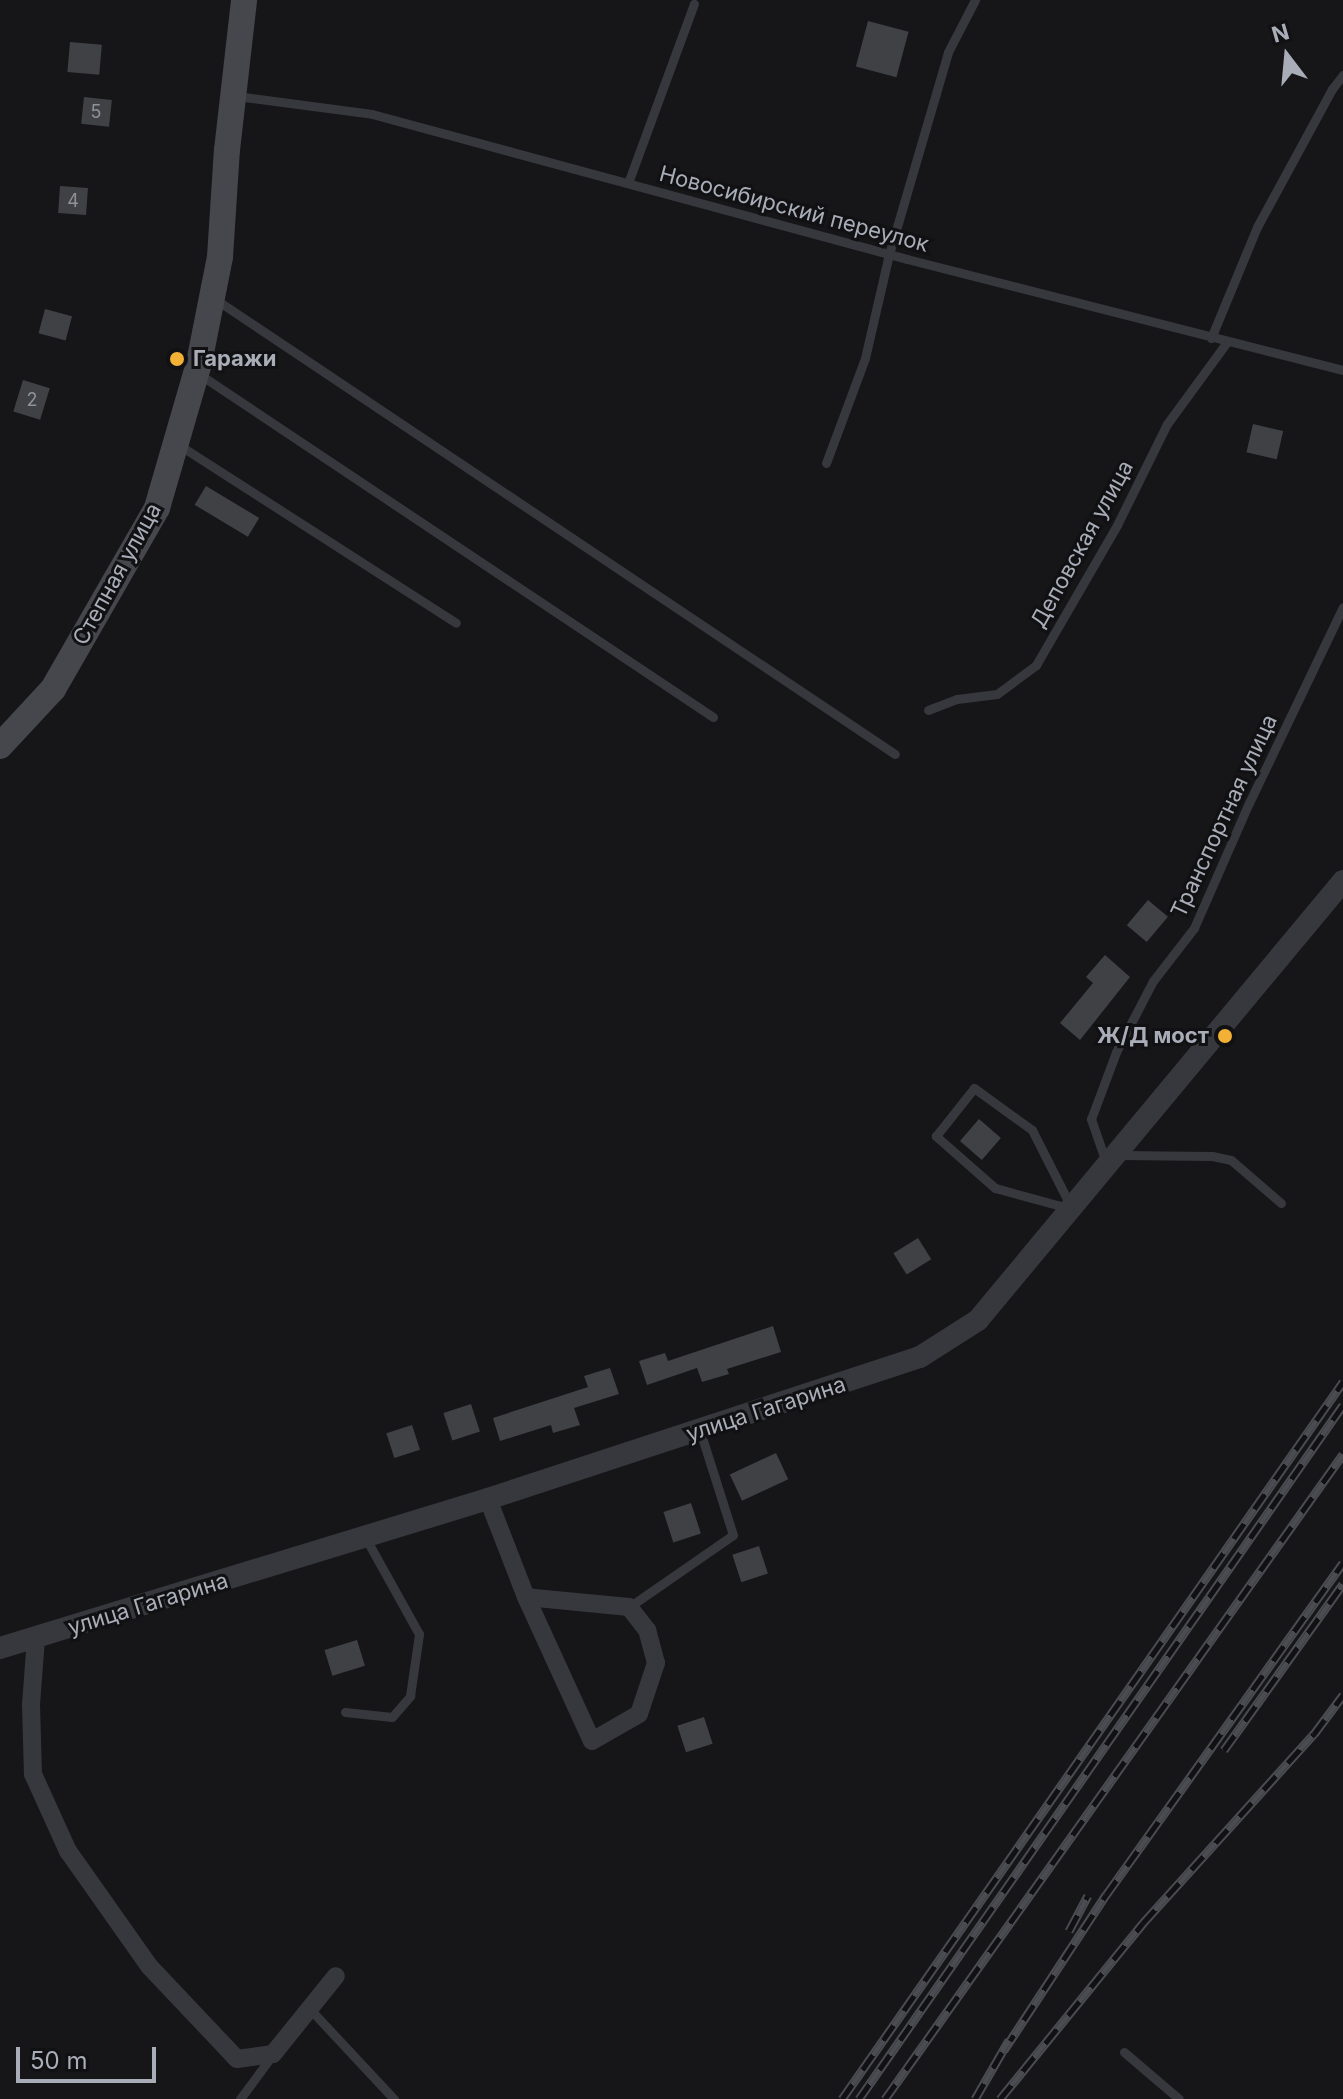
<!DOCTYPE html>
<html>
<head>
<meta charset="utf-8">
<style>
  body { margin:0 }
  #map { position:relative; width:1343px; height:2099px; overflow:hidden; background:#161618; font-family:Inter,sans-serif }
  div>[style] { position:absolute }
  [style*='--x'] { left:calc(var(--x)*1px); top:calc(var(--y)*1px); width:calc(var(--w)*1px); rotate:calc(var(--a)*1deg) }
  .building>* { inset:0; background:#404145; transform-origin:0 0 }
  .service>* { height:9px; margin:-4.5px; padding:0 4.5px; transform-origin:4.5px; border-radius:4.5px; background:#37383d }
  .minor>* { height:18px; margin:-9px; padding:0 9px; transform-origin:9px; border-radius:9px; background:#37383d }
  .tertiary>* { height:22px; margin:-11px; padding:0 11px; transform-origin:11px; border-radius:11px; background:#37383d }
  .secondary>* { height:26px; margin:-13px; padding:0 13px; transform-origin:13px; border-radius:13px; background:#45474d }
  .rail>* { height:9px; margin-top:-4.5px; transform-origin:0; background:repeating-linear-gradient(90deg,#111113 0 18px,#4a4c52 0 36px); box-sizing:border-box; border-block:2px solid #4a4c52 }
  .dots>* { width:22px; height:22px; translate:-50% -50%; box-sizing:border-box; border:4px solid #111113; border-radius:50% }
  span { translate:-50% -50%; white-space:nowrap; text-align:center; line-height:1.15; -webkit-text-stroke:6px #111113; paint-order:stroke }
  .number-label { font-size:18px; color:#8e929b }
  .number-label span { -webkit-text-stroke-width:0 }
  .street-label { font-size:22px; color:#a8adb8 }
  .poi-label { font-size:22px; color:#a8adb8; font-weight:700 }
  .left { translate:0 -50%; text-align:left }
  .right { translate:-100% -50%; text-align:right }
  .north { position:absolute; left:1247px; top:16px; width:80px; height:80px; -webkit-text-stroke:6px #111113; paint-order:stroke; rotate:344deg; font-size:22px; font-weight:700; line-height:32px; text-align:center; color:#a8adb8 }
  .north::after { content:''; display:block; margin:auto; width:28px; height:36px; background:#a8adb8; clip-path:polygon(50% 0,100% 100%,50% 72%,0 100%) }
  .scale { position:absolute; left:16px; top:2047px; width:140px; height:36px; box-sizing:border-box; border:4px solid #a8adb8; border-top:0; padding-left:10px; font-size:24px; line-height:28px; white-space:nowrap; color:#a8adb8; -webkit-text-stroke:6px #111113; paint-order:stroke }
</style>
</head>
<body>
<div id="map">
  <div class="building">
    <div style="left:868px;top:21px;width:42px;height:47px;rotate:15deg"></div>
    <div style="left:70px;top:42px;width:32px;height:30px;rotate:5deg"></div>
    <div style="left:84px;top:97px;width:28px;height:27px;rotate:6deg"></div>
    <div style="left:60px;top:186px;width:28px;height:27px;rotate:4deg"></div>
    <div style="left:45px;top:309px;width:28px;height:25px;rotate:15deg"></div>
    <div style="left:23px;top:380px;width:28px;height:33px;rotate:17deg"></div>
    <div style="left:1253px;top:424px;width:31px;height:29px;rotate:13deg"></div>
    <div style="left:206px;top:486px;width:62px;height:22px;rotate:31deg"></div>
    <div style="left:1148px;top:900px;width:26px;height:33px;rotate:40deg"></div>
    <div style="clip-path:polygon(1105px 955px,1130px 977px,1080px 1040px,1060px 1023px,1093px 983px,1086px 977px)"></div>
    <div style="left:979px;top:1119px;width:29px;height:29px;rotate:41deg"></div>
    <div style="left:918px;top:1238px;width:25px;height:29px;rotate:58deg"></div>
    <div style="clip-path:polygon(773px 1326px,781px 1352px,727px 1369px,729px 1374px,702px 1382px,697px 1368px,647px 1385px,639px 1361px,665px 1353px,668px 1361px)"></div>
    <div style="clip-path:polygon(610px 1368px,619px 1394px,574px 1408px,580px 1425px,553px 1433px,551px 1425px,500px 1441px,493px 1418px,588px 1387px,584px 1376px)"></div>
    <div style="left:471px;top:1404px;width:29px;height:29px;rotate:72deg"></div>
    <div style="left:412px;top:1425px;width:26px;height:27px;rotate:72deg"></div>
    <div style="left:776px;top:1453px;width:29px;height:51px;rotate:65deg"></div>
    <div style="left:691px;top:1503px;width:32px;height:29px;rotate:72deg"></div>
    <div style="left:759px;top:1546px;width:29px;height:28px;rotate:72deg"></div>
    <div style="left:357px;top:1640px;width:27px;height:34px;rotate:73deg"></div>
    <div style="left:704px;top:1717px;width:28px;height:28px;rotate:72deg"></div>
  </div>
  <div class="service">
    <div style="--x:236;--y:96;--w:137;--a:7.5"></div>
    <div style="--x:372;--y:114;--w:554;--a:15.16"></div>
    <div style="--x:907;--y:259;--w:450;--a:14.3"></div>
    <div style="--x:628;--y:183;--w:191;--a:-69.8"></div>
    <div style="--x:215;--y:299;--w:818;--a:33.79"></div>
    <div style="--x:1211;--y:338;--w:120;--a:-67.5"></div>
    <div style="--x:1257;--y:227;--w:157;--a:-61.5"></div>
    <div style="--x:1332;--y:89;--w:18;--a:-52"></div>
    <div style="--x:199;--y:374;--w:618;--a:33.72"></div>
    <div style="--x:179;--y:445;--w:329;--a:32.7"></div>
    <div style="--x:826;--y:463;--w:112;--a:-69.6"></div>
    <div style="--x:865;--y:358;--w:107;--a:-77"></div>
    <div style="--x:889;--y:254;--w:210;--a:-73.7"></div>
    <div style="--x:948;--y:52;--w:59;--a:-62.6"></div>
    <div style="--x:928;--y:710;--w:31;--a:-21"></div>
    <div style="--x:957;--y:699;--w:40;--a:-7.1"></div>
    <div style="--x:997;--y:694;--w:49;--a:-36.6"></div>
    <div style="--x:1036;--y:665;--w:162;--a:-59.9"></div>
    <div style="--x:1117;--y:525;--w:113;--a:-63.7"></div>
    <div style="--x:1167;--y:424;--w:102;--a:-53.8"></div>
    <div style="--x:974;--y:1088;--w:72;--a:35.9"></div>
    <div style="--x:1032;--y:1130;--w:89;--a:63.1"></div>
    <div style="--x:1072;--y:1209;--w:80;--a:-164.7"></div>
    <div style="--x:995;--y:1188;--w:79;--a:-138.6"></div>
    <div style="--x:936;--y:1136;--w:61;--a:-51.6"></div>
    <div style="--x:1120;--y:1155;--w:92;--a:0.6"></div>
    <div style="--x:1212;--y:1156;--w:19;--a:12"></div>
    <div style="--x:1231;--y:1160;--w:66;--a:40.7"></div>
    <div style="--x:1107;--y:1165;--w:49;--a:-109.2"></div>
    <div style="--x:1091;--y:1119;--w:72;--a:-69.5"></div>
    <div style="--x:1116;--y:1052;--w:80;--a:-62.5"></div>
    <div style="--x:1153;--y:981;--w:67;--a:-52.3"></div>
    <div style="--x:1194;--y:928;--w:137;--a:-66.3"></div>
    <div style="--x:1249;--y:803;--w:217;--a:-64.4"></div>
    <div style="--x:629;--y:1607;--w:126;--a:-34.7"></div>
    <div style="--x:733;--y:1535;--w:109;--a:-107.6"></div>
    <div style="--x:345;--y:1712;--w:47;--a:6.1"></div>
    <div style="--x:392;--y:1717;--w:28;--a:-49"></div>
    <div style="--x:410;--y:1696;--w:63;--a:-81.7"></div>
    <div style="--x:419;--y:1634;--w:111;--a:-119.1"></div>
    <div style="--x:309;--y:2008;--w:125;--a:47"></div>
    <div style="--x:1124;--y:2052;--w:72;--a:40.5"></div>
    <div style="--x:240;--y:2099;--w:52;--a:-53.6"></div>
  </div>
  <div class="minor">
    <div style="--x:488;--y:1499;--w:105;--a:68.8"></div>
    <div style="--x:526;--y:1597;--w:158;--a:65.4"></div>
    <div style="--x:592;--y:1741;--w:54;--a:-29.9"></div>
    <div style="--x:639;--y:1714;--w:54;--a:-71.6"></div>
    <div style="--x:656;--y:1663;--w:34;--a:-105"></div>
    <div style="--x:647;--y:1630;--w:29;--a:-128"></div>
    <div style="--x:629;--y:1607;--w:103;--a:-174.5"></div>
    <div style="--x:36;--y:1638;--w:66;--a:94.3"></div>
    <div style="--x:31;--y:1704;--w:70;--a:88.4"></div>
    <div style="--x:33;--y:1774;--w:85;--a:65.6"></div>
    <div style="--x:68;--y:1851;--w:141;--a:54.8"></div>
    <div style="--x:149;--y:1966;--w:128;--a:46.6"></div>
    <div style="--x:237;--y:2059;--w:36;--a:-8"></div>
    <div style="--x:273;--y:2054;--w:100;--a:-51.1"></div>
  </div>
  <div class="tertiary">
    <div style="--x:0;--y:1648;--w:510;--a:-16.98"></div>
    <div style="--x:488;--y:1499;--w:455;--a:-18.2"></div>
    <div style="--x:920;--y:1357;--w:69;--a:-32.5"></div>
    <div style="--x:978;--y:1320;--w:571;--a:-50.26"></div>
  </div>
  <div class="secondary">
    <div style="--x:0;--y:746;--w:78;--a:-47.1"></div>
    <div style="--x:53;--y:689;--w:209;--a:-60.1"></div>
    <div style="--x:157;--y:508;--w:151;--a:-73.8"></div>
    <div style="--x:199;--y:363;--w:108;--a:-78.8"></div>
    <div style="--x:220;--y:257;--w:107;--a:-86.3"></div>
    <div style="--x:227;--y:150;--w:151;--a:-83.5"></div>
  </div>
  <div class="rail">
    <div style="--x:1224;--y:1750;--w:204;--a:-54.4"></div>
    <div style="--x:1069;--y:1931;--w:40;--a:-62"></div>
    <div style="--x:1004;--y:2050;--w:186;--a:-56.7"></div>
    <div style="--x:1106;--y:1895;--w:408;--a:-54.5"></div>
    <div style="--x:842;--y:2099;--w:875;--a:-55.06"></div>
    <div style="--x:859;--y:2099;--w:846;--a:-55.11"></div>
    <div style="--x:885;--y:2099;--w:791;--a:-54.62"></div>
    <div style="--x:975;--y:2099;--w:68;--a:-60"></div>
    <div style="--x:1000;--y:2099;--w:227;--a:-50.9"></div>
    <div style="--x:1143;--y:1923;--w:255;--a:-47.9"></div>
    <div style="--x:1314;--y:1734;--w:49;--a:-53.4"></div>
  </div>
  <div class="dots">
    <div style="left:177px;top:359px;background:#f2b134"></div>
    <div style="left:1225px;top:1036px;background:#f2b134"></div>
  </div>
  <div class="number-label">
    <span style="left:96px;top:112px">5</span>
    <span style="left:73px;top:201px">4</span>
    <span style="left:32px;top:400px">2</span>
  </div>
  <div class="street-label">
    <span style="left:794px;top:209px;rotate:15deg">Новосибирский переулок</span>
    <span style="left:1082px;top:544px;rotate:-61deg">Деповская улица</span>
    <span style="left:117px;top:574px;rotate:-61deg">Степная улица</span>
    <span style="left:1224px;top:816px;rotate:-65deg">Транспортная улица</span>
    <span style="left:766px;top:1409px;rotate:-18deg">улица Гагарина</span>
    <span style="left:148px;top:1604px;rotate:-17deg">улица Гагарина</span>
  </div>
  <div class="poi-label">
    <span class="left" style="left:193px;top:359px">Гаражи</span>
    <span class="right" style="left:1209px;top:1036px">Ж/Д мост</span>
  </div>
  <div class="north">N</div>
  <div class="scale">50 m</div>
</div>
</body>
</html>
